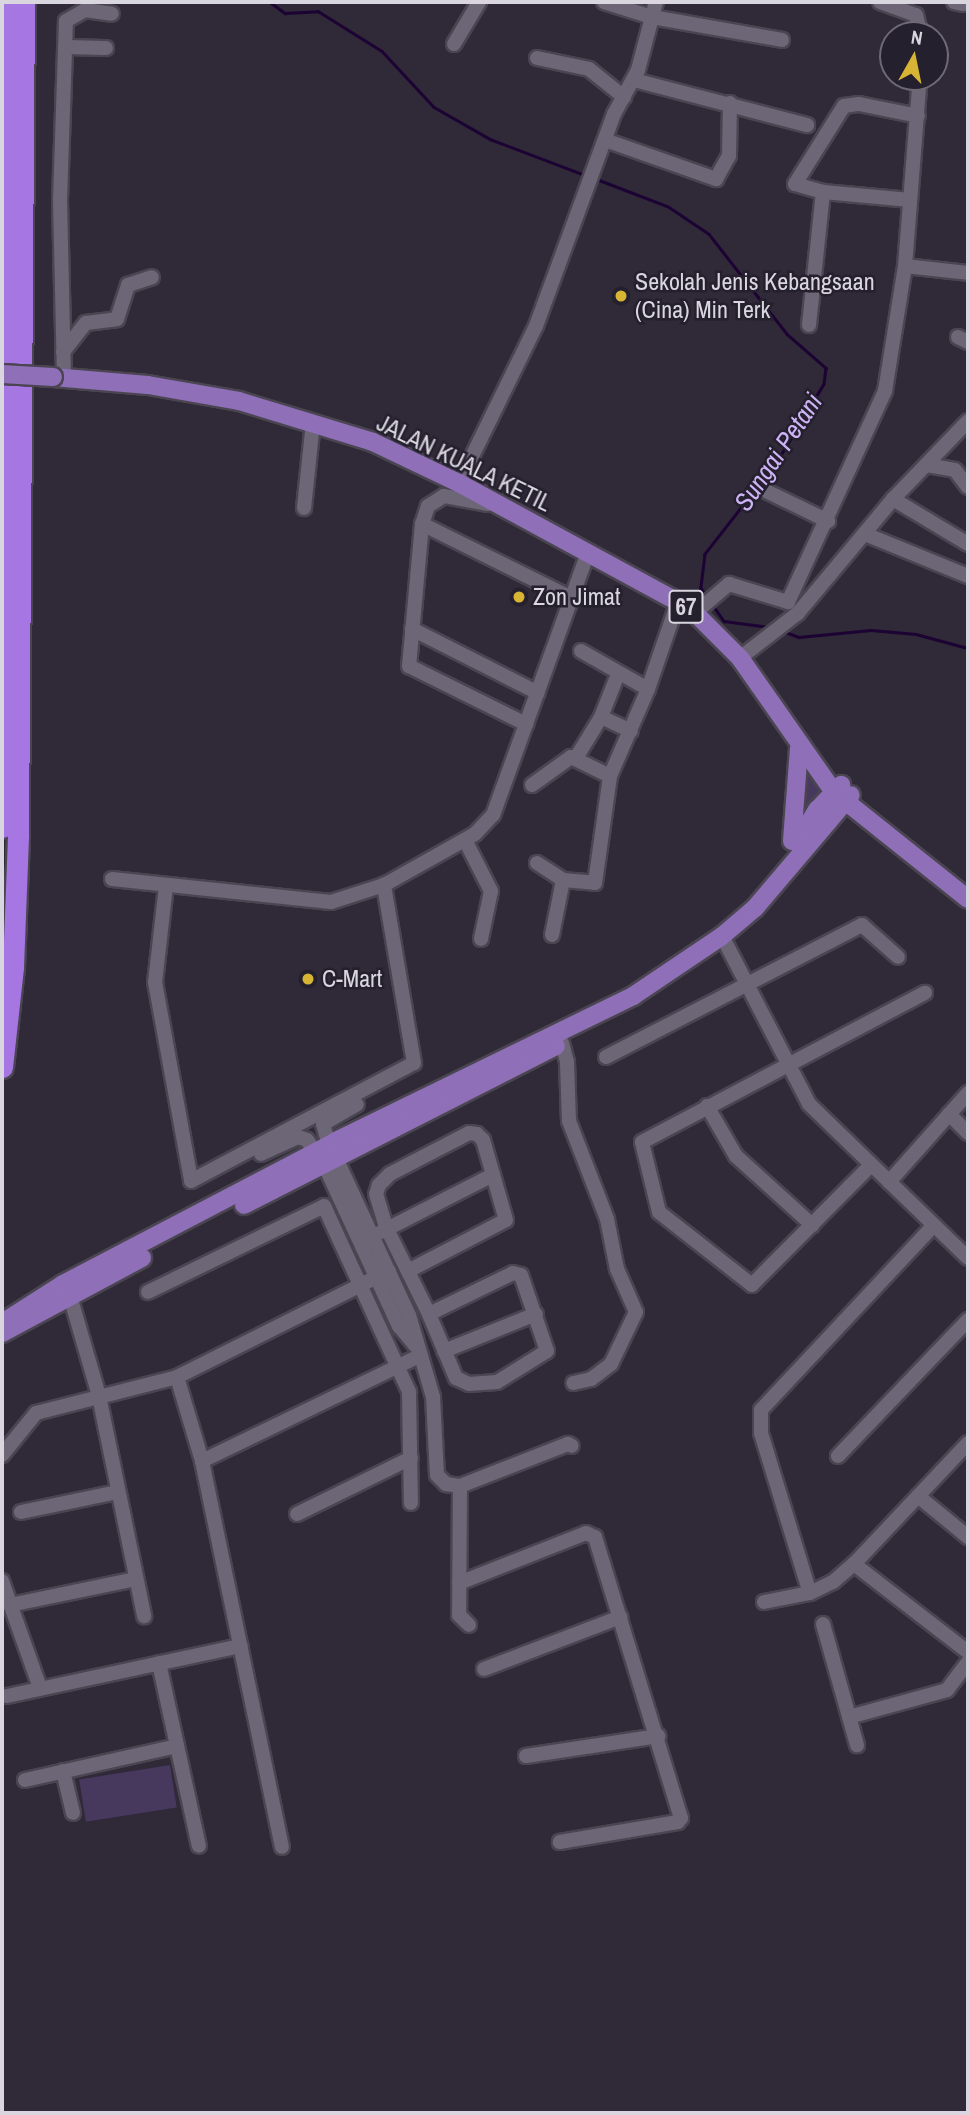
<!DOCTYPE html>
<html>
<head>
<meta charset="utf-8">
<style>
  body { margin:0 }
  #map { position:relative; width:970px; height:2115px; overflow:hidden; background:#2f2938; font-family:"Archivo Narrow",sans-serif }
  div>[style] { position:absolute }
  [style*='--x'] { left:calc(var(--x)*1px); top:calc(var(--y)*1px); width:calc(var(--w)*1px); rotate:calc(var(--a)*1deg) }
  .green>* { inset:0; background:#47385d; transform-origin:0 0 }
  .stream>* { height:2.5px; margin:-1.25px; padding:0 1.25px; transform-origin:1.25px; border-radius:1.25px; background:#1c0333 }
  .roads { filter:drop-shadow(2px 0 #4a4551) drop-shadow(-2px 0 #4a4551) drop-shadow(0 2px #4a4551) drop-shadow(0 -2px #4a4551) }
  .minor>* { height:14px; margin:-7px; padding:0 7px; transform-origin:7px; border-radius:7px; background:#6c6677 }
  .major>* { height:18px; margin:-9px; padding:0 9px; transform-origin:9px; border-radius:9px; background:#8f70b8 }
  .highway>* { height:21px; margin:-10.5px; padding:0 10.5px; transform-origin:10.5px; border-radius:10.5px; background:#a677e3 }
  .bridges { filter:drop-shadow(2px 0 #4a4551) drop-shadow(-2px 0 #4a4551) drop-shadow(0 2px #4a4551) drop-shadow(0 -2px #4a4551) }
  .major-bridge>* { height:18px; margin:-9px; padding:0 9px; transform-origin:9px; border-radius:9px; background:#8f70b8 }
  .dots>* { width:19px; height:19px; translate:-50% -50%; box-sizing:border-box; border:4px solid #25202e; border-radius:50% }
  span { translate:-50% -50%; white-space:nowrap; text-align:center; line-height:1.15; -webkit-text-stroke:5px #25202e; paint-order:stroke }
  .shield-label span { padding:2px 5px; background:#25202e; border:2px solid; border-radius:5px; -webkit-text-stroke-width:0 }
  .shield-label { font-size:23px; color:#dad6e0; font-weight:700 }
  .poi-label { font-size:24px; color:#dad6e0 }
  .left { translate:0 -50%; text-align:left }
  .street-label { font-size:24px; color:#dad6e0 }
  .water-label { font-size:26px; color:#ceb4f6; font-style:italic }
  .frame { position:absolute; inset:0; border:4px solid #dad6e0; pointer-events:none }
  .north { position:absolute; left:879px; top:21px; width:70px; height:70px; box-sizing:border-box; background:#25202e; border:2px solid #6d6975; border-radius:50%; rotate:9deg; font-size:19px; font-weight:700; line-height:28px; text-align:center; color:#dad6e0 }
  .north::after { content:''; display:block; margin:auto; width:24px; height:32px; background:#d8b434; clip-path:polygon(50% 0,100% 100%,50% 72%,0 100%) }
</style>
</head>
<body>
<div id="map">
  <div class="green">
    <div style="clip-path:polygon(802px 762px,824px 791px,806px 811px,801px 805px)"></div>
    <div style="left:170px;top:1765px;width:43px;height:92px;rotate:81deg"></div>
  </div>
  <div class="stream">
    <div style="--x:270;--y:2;--w:19;--a:36"></div>
    <div style="--x:285;--y:13;--w:33;--a:-3"></div>
    <div style="--x:318;--y:11;--w:75;--a:32"></div>
    <div style="--x:382;--y:51;--w:76;--a:47.1"></div>
    <div style="--x:434;--y:107;--w:64;--a:29.7"></div>
    <div style="--x:490;--y:139;--w:102;--a:20.8"></div>
    <div style="--x:594;--y:178;--w:80;--a:21.1"></div>
    <div style="--x:669;--y:207;--w:48;--a:34"></div>
    <div style="--x:709;--y:234;--w:127;--a:52"></div>
    <div style="--x:787;--y:334;--w:52;--a:41.1"></div>
    <div style="--x:826;--y:368;--w:16;--a:97"></div>
    <div style="--x:824;--y:384;--w:91;--a:121.1"></div>
    <div style="--x:777;--y:462;--w:117;--a:128"></div>
    <div style="--x:705;--y:554;--w:34;--a:97"></div>
    <div style="--x:701;--y:588;--w:9;--a:58"></div>
    <div style="--x:712;--y:604;--w:21;--a:55"></div>
    <div style="--x:724;--y:621;--w:46;--a:7.4"></div>
    <div style="--x:783;--y:631;--w:17;--a:21"></div>
    <div style="--x:799;--y:637;--w:72;--a:-5.6"></div>
    <div style="--x:871;--y:630;--w:45;--a:5.1"></div>
    <div style="--x:916;--y:634;--w:54;--a:15.1"></div>
  </div>
  <div class="roads">
    <div class="minor">
      <div style="--x:604;--y:2;--w:50;--a:17.4"></div>
      <div style="--x:652;--y:17;--w:132;--a:10"></div>
      <div style="--x:880;--y:2;--w:38;--a:20"></div>
      <div style="--x:916;--y:15;--w:21;--a:76"></div>
      <div style="--x:954;--y:2;--w:9;--a:13"></div>
      <div style="--x:454;--y:44;--w:49;--a:-59.2"></div>
      <div style="--x:65;--y:47;--w:41;--a:1.4"></div>
      <div style="--x:537;--y:58;--w:53;--a:11.9"></div>
      <div style="--x:589;--y:69;--w:45;--a:38.7"></div>
      <div style="--x:634;--y:80;--w:179;--a:14.6"></div>
      <div style="--x:605;--y:140;--w:118;--a:19.4"></div>
      <div style="--x:716;--y:179;--w:26;--a:-61"></div>
      <div style="--x:729;--y:156;--w:53;--a:-88.9"></div>
      <div style="--x:910;--y:200;--w:87;--a:-174.7"></div>
      <div style="--x:823;--y:192;--w:29;--a:-164"></div>
      <div style="--x:795;--y:184;--w:92;--a:-57.9"></div>
      <div style="--x:844;--y:106;--w:15;--a:-8"></div>
      <div style="--x:859;--y:104;--w:60;--a:11.5"></div>
      <div style="--x:905;--y:266;--w:63;--a:6.3"></div>
      <div style="--x:809;--y:325;--w:134;--a:-84"></div>
      <div style="--x:958;--y:337;--w:11;--a:27"></div>
      <div style="--x:63;--y:352;--w:37;--a:-52"></div>
      <div style="--x:86;--y:323;--w:31;--a:-7"></div>
      <div style="--x:117;--y:319;--w:36;--a:-72"></div>
      <div style="--x:128;--y:285;--w:25;--a:-18"></div>
      <div style="--x:64;--y:377;--w:177;--a:-91.3"></div>
      <div style="--x:60;--y:200;--w:179;--a:-88.1"></div>
      <div style="--x:66;--y:21;--w:22;--a:-30"></div>
      <div style="--x:85;--y:10;--w:27;--a:8"></div>
      <div style="--x:927;--y:465;--w:28;--a:10"></div>
      <div style="--x:955;--y:470;--w:21;--a:53"></div>
      <div style="--x:459;--y:483;--w:175;--a:-63.9"></div>
      <div style="--x:536;--y:326;--w:226;--a:-69.8"></div>
      <div style="--x:614;--y:114;--w:50;--a:-61.4"></div>
      <div style="--x:638;--y:70;--w:70;--a:-75.2"></div>
      <div style="--x:768;--y:492;--w:67;--a:25.8"></div>
      <div style="--x:893;--y:499;--w:87;--a:31"></div>
      <div style="--x:488;--y:504;--w:45;--a:-169.7"></div>
      <div style="--x:444;--y:496;--w:19;--a:148"></div>
      <div style="--x:428;--y:506;--w:19;--a:108"></div>
      <div style="--x:422;--y:524;--w:143;--a:95.2"></div>
      <div style="--x:409;--y:666;--w:131;--a:26.4"></div>
      <div style="--x:304;--y:508;--w:86;--a:-84"></div>
      <div style="--x:422;--y:524;--w:169;--a:26.4"></div>
      <div style="--x:865;--y:534;--w:111;--a:22.2"></div>
      <div style="--x:695;--y:613;--w:45;--a:-40.5"></div>
      <div style="--x:729;--y:584;--w:62;--a:17"></div>
      <div style="--x:788;--y:602;--w:232;--a:-65.3"></div>
      <div style="--x:885;--y:391;--w:127;--a:-80.9"></div>
      <div style="--x:905;--y:266;--w:190;--a:-85.5"></div>
      <div style="--x:412;--y:629;--w:141;--a:26.9"></div>
      <div style="--x:581;--y:651;--w:77;--a:29.6"></div>
      <div style="--x:740;--y:658;--w:73;--a:-37.8"></div>
      <div style="--x:798;--y:613;--w:148;--a:-50.2"></div>
      <div style="--x:893;--y:499;--w:108;--a:-46.1"></div>
      <div style="--x:601;--y:717;--w:46;--a:-68.4"></div>
      <div style="--x:576;--y:758;--w:48;--a:-58.6"></div>
      <div style="--x:601;--y:717;--w:33;--a:25"></div>
      <div style="--x:532;--y:785;--w:48;--a:-35.7"></div>
      <div style="--x:571;--y:757;--w:43;--a:26"></div>
      <div style="--x:465;--y:840;--w:57;--a:63"></div>
      <div style="--x:491;--y:891;--w:49;--a:101.8"></div>
      <div style="--x:537;--y:863;--w:31;--a:33"></div>
      <div style="--x:563;--y:880;--w:56;--a:101.3"></div>
      <div style="--x:112;--y:879;--w:220;--a:6"></div>
      <div style="--x:331;--y:902;--w:56;--a:-17.8"></div>
      <div style="--x:384;--y:885;--w:104;--a:-29.3"></div>
      <div style="--x:475;--y:834;--w:26;--a:-47"></div>
      <div style="--x:493;--y:815;--w:279;--a:-70.1"></div>
      <div style="--x:563;--y:880;--w:32;--a:5"></div>
      <div style="--x:595;--y:883;--w:108;--a:-82"></div>
      <div style="--x:610;--y:776;--w:95;--a:-66.4"></div>
      <div style="--x:648;--y:689;--w:92;--a:-71"></div>
      <div style="--x:166;--y:886;--w:97;--a:96.5"></div>
      <div style="--x:155;--y:982;--w:202;--a:79.7"></div>
      <div style="--x:191;--y:1181;--w:252;--a:-27.9"></div>
      <div style="--x:414;--y:1063;--w:181;--a:-99.6"></div>
      <div style="--x:722;--y:936;--w:189;--a:62.6"></div>
      <div style="--x:809;--y:1104;--w:221;--a:44.1"></div>
      <div style="--x:562;--y:1043;--w:20;--a:75"></div>
      <div style="--x:567;--y:1062;--w:59;--a:88.1"></div>
      <div style="--x:569;--y:1121;--w:105;--a:68.8"></div>
      <div style="--x:607;--y:1219;--w:51;--a:78.7"></div>
      <div style="--x:617;--y:1269;--w:47;--a:66.2"></div>
      <div style="--x:636;--y:1312;--w:58;--a:115.7"></div>
      <div style="--x:611;--y:1364;--w:25;--a:143"></div>
      <div style="--x:591;--y:1379;--w:18;--a:167"></div>
      <div style="--x:606;--y:1057;--w:288;--a:-27.3"></div>
      <div style="--x:862;--y:925;--w:48;--a:41.6"></div>
      <div style="--x:707;--y:1106;--w:58;--a:59.9"></div>
      <div style="--x:736;--y:1156;--w:103;--a:42.2"></div>
      <div style="--x:949;--y:1114;--w:27;--a:45"></div>
      <div style="--x:329;--y:1145;--w:22;--a:-106"></div>
      <div style="--x:323;--y:1124;--w:39;--a:-30"></div>
      <div style="--x:261;--y:1154;--w:41;--a:-24.7"></div>
      <div style="--x:298;--y:1137;--w:9;--a:18"></div>
      <div style="--x:307;--y:1140;--w:14;--a:56"></div>
      <div style="--x:336;--y:1158;--w:173;--a:65.1"></div>
      <div style="--x:409;--y:1315;--w:85;--a:73.7"></div>
      <div style="--x:433;--y:1397;--w:78;--a:87.1"></div>
      <div style="--x:437;--y:1475;--w:13;--a:45"></div>
      <div style="--x:446;--y:1484;--w:14;--a:8"></div>
      <div style="--x:460;--y:1486;--w:116;--a:-21.3"></div>
      <div style="--x:568;--y:1444;--w:4;--a:27"></div>
      <div style="--x:324;--y:1164;--w:179;--a:65.2"></div>
      <div style="--x:399;--y:1326;--w:26;--a:50"></div>
      <div style="--x:871;--y:1165;--w:169;--a:134.8"></div>
      <div style="--x:752;--y:1285;--w:118;--a:-141.9"></div>
      <div style="--x:659;--y:1212;--w:72;--a:-103.7"></div>
      <div style="--x:642;--y:1142;--w:320;--a:-27.8"></div>
      <div style="--x:889;--y:1182;--w:119;--a:-48.4"></div>
      <div style="--x:934;--y:1225;--w:253;--a:133.1"></div>
      <div style="--x:761;--y:1410;--w:23;--a:90"></div>
      <div style="--x:761;--y:1433;--w:167;--a:73"></div>
      <div style="--x:810;--y:1593;--w:25;--a:-26"></div>
      <div style="--x:833;--y:1582;--w:28;--a:-41"></div>
      <div style="--x:854;--y:1564;--w:166;--a:-46.7"></div>
      <div style="--x:381;--y:1232;--w:126;--a:-27"></div>
      <div style="--x:408;--y:1271;--w:110;--a:-27.5"></div>
      <div style="--x:506;--y:1220;--w:83;--a:-106"></div>
      <div style="--x:483;--y:1140;--w:8;--a:-135"></div>
      <div style="--x:477;--y:1134;--w:8;--a:-173"></div>
      <div style="--x:469;--y:1133;--w:89;--a:152.6"></div>
      <div style="--x:390;--y:1174;--w:16;--a:135"></div>
      <div style="--x:379;--y:1185;--w:9;--a:108"></div>
      <div style="--x:376;--y:1194;--w:37;--a:73"></div>
      <div style="--x:387;--y:1229;--w:95;--a:63.7"></div>
      <div style="--x:429;--y:1314;--w:93;--a:-26"></div>
      <div style="--x:513;--y:1273;--w:8;--a:14"></div>
      <div style="--x:521;--y:1275;--w:80;--a:71.1"></div>
      <div style="--x:547;--y:1351;--w:59;--a:148.2"></div>
      <div style="--x:497;--y:1382;--w:28;--a:176"></div>
      <div style="--x:469;--y:1384;--w:14;--a:-155"></div>
      <div style="--x:456;--y:1378;--w:69;--a:-112.9"></div>
      <div style="--x:148;--y:1292;--w:196;--a:-26"></div>
      <div style="--x:324;--y:1206;--w:205;--a:65.4"></div>
      <div style="--x:409;--y:1392;--w:111;--a:89"></div>
      <div style="--x:70;--y:1296;--w:104;--a:73.8"></div>
      <div style="--x:99;--y:1396;--w:225;--a:78.4"></div>
      <div style="--x:444;--y:1351;--w:99;--a:-21.9"></div>
      <div style="--x:177;--y:1377;--w:88;--a:73.4"></div>
      <div style="--x:202;--y:1461;--w:394;--a:78.3"></div>
      <div style="--x:2;--y:1455;--w:54;--a:-51"></div>
      <div style="--x:36;--y:1413;--w:146;--a:-14.3"></div>
      <div style="--x:177;--y:1377;--w:237;--a:-26.6"></div>
      <div style="--x:838;--y:1456;--w:188;--a:-46.3"></div>
      <div style="--x:202;--y:1461;--w:243;--a:-25.8"></div>
      <div style="--x:460;--y:1486;--w:129;--a:90.4"></div>
      <div style="--x:459;--y:1615;--w:14;--a:45"></div>
      <div style="--x:918;--y:1496;--w:65;--a:39.4"></div>
      <div style="--x:21;--y:1512;--w:99;--a:-11.7"></div>
      <div style="--x:297;--y:1514;--w:127;--a:-26.2"></div>
      <div style="--x:854;--y:1564;--w:144;--a:37.7"></div>
      <div style="--x:2;--y:1581;--w:114;--a:70.4"></div>
      <div style="--x:459;--y:1583;--w:136;--a:-21.5"></div>
      <div style="--x:586;--y:1533;--w:10;--a:24"></div>
      <div style="--x:595;--y:1537;--w:294;--a:73"></div>
      <div style="--x:681;--y:1818;--w:5;--a:127"></div>
      <div style="--x:678;--y:1822;--w:120;--a:170.4"></div>
      <div style="--x:764;--y:1602;--w:47;--a:-11.1"></div>
      <div style="--x:10;--y:1605;--w:129;--a:-11.7"></div>
      <div style="--x:823;--y:1624;--w:126;--a:74.3"></div>
      <div style="--x:159;--y:1663;--w:187;--a:77.7"></div>
      <div style="--x:484;--y:1669;--w:146;--a:-20.9"></div>
      <div style="--x:7;--y:1696;--w:239;--a:-12.1"></div>
      <div style="--x:849;--y:1717;--w:102;--a:-15.4"></div>
      <div style="--x:947;--y:1690;--w:35;--a:-53"></div>
      <div style="--x:526;--y:1756;--w:134;--a:-8.6"></div>
      <div style="--x:63;--y:1771;--w:43;--a:76.6"></div>
      <div style="--x:25;--y:1780;--w:156;--a:-12.6"></div>
    </div>
    <div class="major">
      <div style="--x:53;--y:377;--w:95;--a:4.8"></div>
      <div style="--x:148;--y:385;--w:92;--a:10"></div>
      <div style="--x:239;--y:401;--w:140;--a:17"></div>
      <div style="--x:373;--y:442;--w:95;--a:25.5"></div>
      <div style="--x:459;--y:483;--w:249;--a:28.5"></div>
      <div style="--x:678;--y:602;--w:20;--a:33"></div>
      <div style="--x:695;--y:613;--w:64;--a:45"></div>
      <div style="--x:740;--y:658;--w:164;--a:55"></div>
      <div style="--x:834;--y:792;--w:171;--a:38.6"></div>
      <div style="--x:792;--y:841;--w:93;--a:-85.7"></div>
      <div style="--x:797;--y:843;--w:39;--a:-59"></div>
      <div style="--x:817;--y:810;--w:35;--a:-46"></div>
      <div style="--x:244;--y:1205;--w:350;--a:-27"></div>
      <div style="--x:2;--y:1323;--w:72;--a:-32.6"></div>
      <div style="--x:63;--y:1284;--w:308;--a:-27.6"></div>
      <div style="--x:336;--y:1141;--w:331;--a:-26"></div>
      <div style="--x:633;--y:996;--w:107;--a:-34"></div>
      <div style="--x:722;--y:936;--w:43;--a:-40.3"></div>
      <div style="--x:755;--y:908;--w:148;--a:-49.7"></div>
      <div style="--x:2;--y:1333;--w:159;--a:-28.2"></div>
    </div>
    <div class="highway">
      <div style="--x:2;--y:827;--w:825;--a:-89.65"></div>
      <div style="--x:2;--y:1067;--w:101;--a:-83.7"></div>
      <div style="--x:13;--y:967;--w:133;--a:-87.8"></div>
      <div style="--x:18;--y:834;--w:832;--a:-89.59"></div>
    </div>
  </div>
  <div class="bridges">
    <div class="major-bridge">
      <div style="--x:2;--y:374;--w:51;--a:3.4"></div>
    </div>
  </div>
  <div class="dots">
    <div style="left:621px;top:296px;background:#d8b434"></div>
    <div style="left:519px;top:597px;background:#d8b434"></div>
    <div style="left:308px;top:979px;background:#d8b434"></div>
  </div>
  <div class="shield-label">
    <span style="left:686px;top:607px">67</span>
  </div>
  <div class="poi-label">
    <span class="left" style="left:635px;top:296px">Sekolah Jenis Kebangsaan<br>(Cina) Min Terk</span>
    <span class="left" style="left:533px;top:597px">Zon Jimat</span>
    <span class="left" style="left:322px;top:979px">C-Mart</span>
  </div>
  <div class="street-label">
    <span style="left:464px;top:463px;rotate:26deg">JALAN KUALA KETIL</span>
  </div>
  <div class="water-label">
    <span style="left:778px;top:452px;rotate:-56deg">Sungai Petani</span>
  </div>
  <div class="frame"></div>
  <div class="north">N</div>
</div>
</body>
</html>
